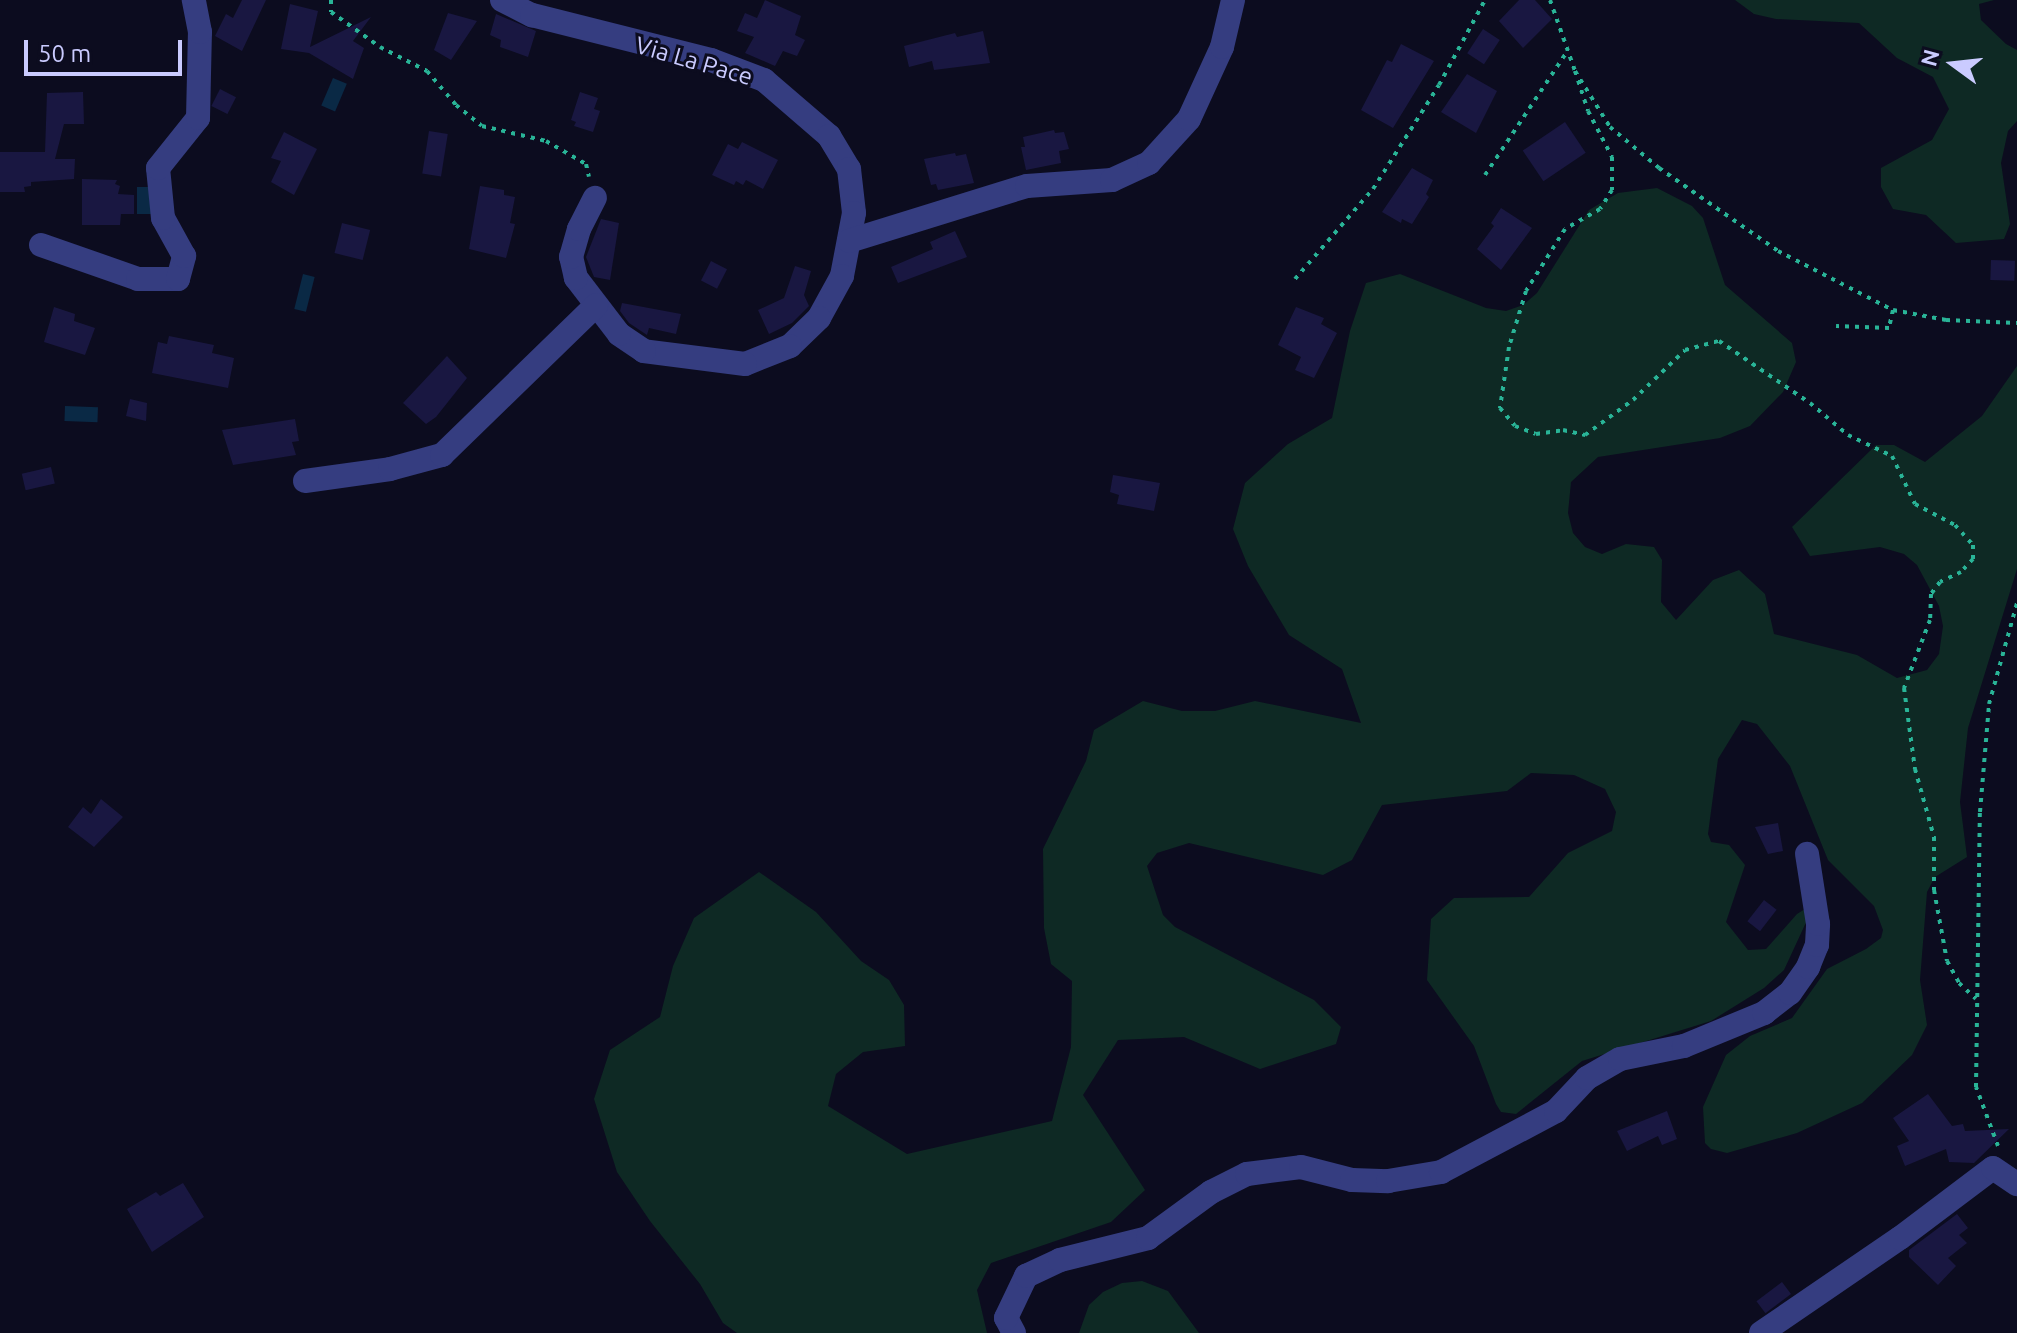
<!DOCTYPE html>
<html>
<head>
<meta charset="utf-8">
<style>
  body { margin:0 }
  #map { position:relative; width:2017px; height:1333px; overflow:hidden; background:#0c0c1f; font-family:Ubuntu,sans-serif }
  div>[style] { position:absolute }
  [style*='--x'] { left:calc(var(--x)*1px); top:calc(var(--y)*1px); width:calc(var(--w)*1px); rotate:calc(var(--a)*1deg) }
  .green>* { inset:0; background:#0e2924 }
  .water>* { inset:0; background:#0a2945; transform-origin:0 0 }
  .building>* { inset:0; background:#191741; transform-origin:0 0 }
  .path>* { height:4px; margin-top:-2px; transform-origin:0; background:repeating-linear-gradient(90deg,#29b497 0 4px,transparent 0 10px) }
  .minor>* { height:24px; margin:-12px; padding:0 12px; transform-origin:12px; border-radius:12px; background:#353d80 }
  span { translate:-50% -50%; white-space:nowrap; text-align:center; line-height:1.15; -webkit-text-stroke:6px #0c0c1f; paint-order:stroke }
  .street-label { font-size:24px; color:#cacbff }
  .north { position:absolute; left:1913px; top:24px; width:80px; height:80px; -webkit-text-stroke:6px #0c0c1f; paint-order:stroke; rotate:285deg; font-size:22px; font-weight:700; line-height:32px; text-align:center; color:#cacbff }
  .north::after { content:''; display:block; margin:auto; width:28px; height:36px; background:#cacbff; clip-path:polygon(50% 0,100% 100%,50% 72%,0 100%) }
  .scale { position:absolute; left:24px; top:40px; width:158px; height:36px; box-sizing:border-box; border:4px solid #cacbff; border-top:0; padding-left:10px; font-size:24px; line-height:28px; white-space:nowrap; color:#cacbff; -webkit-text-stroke:6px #0c0c1f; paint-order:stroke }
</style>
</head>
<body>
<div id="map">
  <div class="green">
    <div style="clip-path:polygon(1735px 0,1994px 0,1979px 4px,1981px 20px,2006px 44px,2017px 50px,2017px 121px,2008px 131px,2001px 163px,2010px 224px,2004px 239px,1956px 243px,1926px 215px,1893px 209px,1881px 187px,1881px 168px,1932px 140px,1949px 109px,1933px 77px,1897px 58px,1859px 23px,1776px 19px,1754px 14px)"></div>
    <div style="clip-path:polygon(1657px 188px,1692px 206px,1703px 218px,1725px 285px,1792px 343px,1796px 362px,1783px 392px,1750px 426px,1720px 438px,1598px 457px,1571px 482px,1568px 513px,1573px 533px,1585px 547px,1602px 554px,1626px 544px,1654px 547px,1662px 560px,1661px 602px,1676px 620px,1713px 580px,1739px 570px,1765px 594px,1774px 634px,1857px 655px,1897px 678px,1927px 670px,1939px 654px,1943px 626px,1939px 606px,1917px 565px,1904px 554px,1880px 547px,1810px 556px,1792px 527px,1876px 445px,1894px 445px,1925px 462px,1982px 416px,2017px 366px,2017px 569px,1968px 728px,1960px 802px,1967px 857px,1935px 877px,1927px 892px,1920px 980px,1927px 1025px,1912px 1055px,1862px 1103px,1797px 1133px,1727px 1153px,1711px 1149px,1705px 1143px,1703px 1107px,1726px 1055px,1750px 1036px,1792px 1018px,1827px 969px,1866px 949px,1881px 938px,1883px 930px,1874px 906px,1828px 860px,1790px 766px,1757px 724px,1742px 720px,1718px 759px,1708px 834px,1711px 842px,1729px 845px,1745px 865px,1726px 922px,1748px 950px,1766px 949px,1797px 914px,1805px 909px,1809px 916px,1784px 970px,1764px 988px,1711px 1021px,1582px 1061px,1516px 1114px,1501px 1112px,1496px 1104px,1474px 1046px,1427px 980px,1431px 919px,1454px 898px,1529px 897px,1568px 853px,1612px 831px,1616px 812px,1605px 789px,1574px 775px,1531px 773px,1507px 791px,1382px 805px,1352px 860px,1323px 875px,1189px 843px,1157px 853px,1147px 866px,1163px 915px,1175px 927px,1314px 1000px,1341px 1027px,1336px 1044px,1260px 1069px,1184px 1037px,1118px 1040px,1083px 1095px,1145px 1190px,1111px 1222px,991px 1263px,977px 1290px,987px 1333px,737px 1333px,723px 1323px,700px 1284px,650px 1221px,617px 1172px,594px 1099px,610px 1050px,660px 1017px,673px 966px,694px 918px,759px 872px,816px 912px,861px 961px,889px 980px,904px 1005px,905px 1046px,863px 1052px,836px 1074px,828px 1106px,907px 1154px,1052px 1121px,1071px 1047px,1072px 981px,1051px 964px,1044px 928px,1043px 849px,1086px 761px,1094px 730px,1143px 701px,1182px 711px,1215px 711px,1255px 701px,1361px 723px,1342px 669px,1289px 635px,1248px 566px,1233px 529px,1245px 483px,1288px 444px,1332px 418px,1350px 331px,1366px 283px,1400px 274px,1486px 308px,1506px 311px,1523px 305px,1537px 293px,1589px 210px,1618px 193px)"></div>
    <div style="clip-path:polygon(1142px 1281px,1168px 1291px,1199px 1333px,1079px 1333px,1089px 1305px,1103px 1292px,1122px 1283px)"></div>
  </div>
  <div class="water">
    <div style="left:333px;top:78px;width:15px;height:30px;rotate:23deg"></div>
    <div style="left:137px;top:187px;width:15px;height:27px"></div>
    <div style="left:303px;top:274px;width:12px;height:36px;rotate:14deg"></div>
    <div style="left:65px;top:406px;width:33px;height:15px;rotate:2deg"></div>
  </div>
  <div class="building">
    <div style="clip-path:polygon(242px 0,266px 0,242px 51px,215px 36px,226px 14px,233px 18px)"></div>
    <div style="clip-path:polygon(765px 0,801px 16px,795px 35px,805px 40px,797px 56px,783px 51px,775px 66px,745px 53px,754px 37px,737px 31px,745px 13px,757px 18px)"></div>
    <div style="clip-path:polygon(1519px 0,1535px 0,1552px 19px,1523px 48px,1499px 21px)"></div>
    <div style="clip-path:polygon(290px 4px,318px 11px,310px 47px,371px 17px,353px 41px,364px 48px,353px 79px,309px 53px,281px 49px)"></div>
    <div style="clip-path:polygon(448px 13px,477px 21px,451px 60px,434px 50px)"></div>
    <div style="clip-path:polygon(496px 14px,536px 31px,528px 57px,500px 47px,501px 40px,490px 35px)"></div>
    <div style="left:1483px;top:29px;width:20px;height:29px;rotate:33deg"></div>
    <div style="clip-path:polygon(983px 31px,990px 63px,934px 70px,932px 61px,909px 67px,904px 46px,955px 33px,957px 37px)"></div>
    <div style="clip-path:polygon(1401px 44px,1434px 61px,1393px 128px,1361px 110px,1387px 60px,1392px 62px)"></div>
    <div style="clip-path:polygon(1467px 74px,1497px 91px,1476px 133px,1441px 112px)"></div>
    <div style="left:220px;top:89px;width:18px;height:19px;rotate:27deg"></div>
    <div style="clip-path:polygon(83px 92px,84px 124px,64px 124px,55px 159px,75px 159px,74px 179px,31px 182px,31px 186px,24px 187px,25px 192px,0 192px,0 152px,45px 152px,47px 93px)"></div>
    <div style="clip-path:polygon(580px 92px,598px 98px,594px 109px,600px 111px,593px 132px,574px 126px,576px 122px,571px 120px)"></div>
    <div style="left:1565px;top:122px;width:37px;height:51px;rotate:56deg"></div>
    <div style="clip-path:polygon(1054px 130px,1055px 133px,1064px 132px,1069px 149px,1059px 151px,1061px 163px,1026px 170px,1021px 147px,1025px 147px,1023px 137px)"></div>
    <div style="left:429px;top:131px;width:19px;height:43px;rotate:9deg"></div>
    <div style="clip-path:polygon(284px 132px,317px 149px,294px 195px,271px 182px,281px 161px,271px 158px)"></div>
    <div style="clip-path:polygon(742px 142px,778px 160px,763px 189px,746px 180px,743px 185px,736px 181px,734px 185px,712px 175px,728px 144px,738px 149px)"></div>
    <div style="clip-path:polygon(955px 153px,956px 156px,966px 154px,974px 183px,938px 190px,936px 184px,931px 185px,924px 159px)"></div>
    <div style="clip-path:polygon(1412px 168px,1433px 180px,1426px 194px,1429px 197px,1412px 224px,1402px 219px,1401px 223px,1382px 212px)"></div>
    <div style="clip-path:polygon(82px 179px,117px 180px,115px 184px,120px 186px,118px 194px,134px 195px,134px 214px,121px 214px,120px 225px,82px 225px)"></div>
    <div style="clip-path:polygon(480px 186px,504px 190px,504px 195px,515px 197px,510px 223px,515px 224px,506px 258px,469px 249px)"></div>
    <div style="clip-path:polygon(1501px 208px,1532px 228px,1501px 270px,1477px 249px,1494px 226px,1491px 223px)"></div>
    <div style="clip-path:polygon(601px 219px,619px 223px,610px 280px,594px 277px,586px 257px)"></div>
    <div style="left:342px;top:223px;width:29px;height:31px;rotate:14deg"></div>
    <div style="clip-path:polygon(955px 231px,967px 257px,898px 283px,891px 267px,933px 249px,930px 242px)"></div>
    <div style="left:1991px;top:260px;width:24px;height:20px;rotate:2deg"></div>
    <div style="left:711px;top:261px;width:18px;height:22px;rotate:27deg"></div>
    <div style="clip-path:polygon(795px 266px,811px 271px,804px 295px,809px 306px,792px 323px,769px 334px,758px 310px,784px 298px)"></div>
    <div style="clip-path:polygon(622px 303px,681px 314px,676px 334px,649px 328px,647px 335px,629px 323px,620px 311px)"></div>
    <div style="clip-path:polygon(54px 307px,75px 314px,74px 321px,95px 328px,85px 355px,44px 342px)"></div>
    <div style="clip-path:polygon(1296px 307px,1324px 318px,1321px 324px,1337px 333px,1314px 378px,1295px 370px,1301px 357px,1278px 345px)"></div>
    <div style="clip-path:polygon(169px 336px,214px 345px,212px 353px,234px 358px,228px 388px,152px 373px,158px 342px,167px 344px)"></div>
    <div style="clip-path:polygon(447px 356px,467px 378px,436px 417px,426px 424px,403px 403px)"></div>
    <div style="clip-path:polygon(130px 399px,147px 403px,146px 421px,126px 416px)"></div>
    <div style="clip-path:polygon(295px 419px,299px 441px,292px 442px,296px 455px,233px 465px,222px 430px)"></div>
    <div style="left:51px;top:467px;width:17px;height:30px;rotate:77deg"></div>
    <div style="clip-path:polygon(1113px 475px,1160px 483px,1154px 511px,1117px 504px,1119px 495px,1110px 492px)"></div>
    <div style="clip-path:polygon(101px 799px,123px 817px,94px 847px,68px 827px,83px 807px,91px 814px)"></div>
    <div style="clip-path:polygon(1778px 823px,1783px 851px,1768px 854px,1755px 827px)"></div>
    <div style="left:1764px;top:900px;width:16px;height:27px;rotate:38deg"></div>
    <div style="clip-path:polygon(1928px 1094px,1952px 1126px,1963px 1124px,1965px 1131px,2009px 1129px,1974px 1163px,1949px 1162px,1946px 1149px,1905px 1166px,1897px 1146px,1909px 1141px,1893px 1118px)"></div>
    <div style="clip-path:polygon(1667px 1111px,1677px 1139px,1662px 1145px,1658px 1136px,1627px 1151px,1617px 1131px)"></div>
    <div style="clip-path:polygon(183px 1183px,204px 1217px,152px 1252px,127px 1209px,156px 1192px,160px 1196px)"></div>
    <div style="clip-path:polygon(1957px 1214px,1968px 1228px,1959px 1235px,1967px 1243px,1948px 1258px,1956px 1266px,1938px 1285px,1909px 1257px,1909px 1250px)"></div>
    <div style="left:1782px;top:1282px;width:15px;height:32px;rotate:53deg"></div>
  </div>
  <div class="path">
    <div style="--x:331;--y:0;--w:12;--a:90"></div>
    <div style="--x:331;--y:12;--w:60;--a:35.5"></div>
    <div style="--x:380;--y:47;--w:53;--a:27.1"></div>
    <div style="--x:427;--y:71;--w:45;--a:49.5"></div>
    <div style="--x:456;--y:105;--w:33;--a:39"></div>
    <div style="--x:482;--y:126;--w:66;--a:13.2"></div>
    <div style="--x:546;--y:141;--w:46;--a:29.9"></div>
    <div style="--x:586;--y:164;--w:13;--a:77"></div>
    <div style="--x:1550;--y:0;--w:75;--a:70.6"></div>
    <div style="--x:1575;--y:71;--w:66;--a:58"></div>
    <div style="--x:1610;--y:127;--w:64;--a:39.9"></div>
    <div style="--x:1659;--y:168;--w:145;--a:34.9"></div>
    <div style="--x:1778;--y:251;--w:129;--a:27.2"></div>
    <div style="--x:1893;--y:310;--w:18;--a:103"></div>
    <div style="--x:1889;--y:328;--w:53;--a:-177.8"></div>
    <div style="--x:1575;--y:71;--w:42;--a:72"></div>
    <div style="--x:1588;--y:111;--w:52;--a:62.4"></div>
    <div style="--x:1612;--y:157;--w:33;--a:90"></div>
    <div style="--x:1612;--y:190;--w:22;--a:122"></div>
    <div style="--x:1600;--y:209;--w:40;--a:150.3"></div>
    <div style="--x:1565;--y:229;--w:73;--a:122.2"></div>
    <div style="--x:1526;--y:291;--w:59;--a:106.9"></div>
    <div style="--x:1509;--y:347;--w:62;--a:98.4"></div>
    <div style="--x:1500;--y:408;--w:23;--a:50"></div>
    <div style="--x:1515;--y:426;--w:22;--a:21"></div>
    <div style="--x:1536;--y:434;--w:27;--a:-8"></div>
    <div style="--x:1563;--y:430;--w:23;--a:13"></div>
    <div style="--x:1585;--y:435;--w:59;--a:-36.1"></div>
    <div style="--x:1633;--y:400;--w:72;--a:-43.9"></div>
    <div style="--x:1685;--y:350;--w:35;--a:-15"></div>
    <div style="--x:1719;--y:341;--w:110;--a:34.3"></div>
    <div style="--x:1810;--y:403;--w:50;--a:40.1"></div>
    <div style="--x:1848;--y:435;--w:49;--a:25.5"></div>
    <div style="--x:1892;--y:456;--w:53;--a:64.4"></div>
    <div style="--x:1915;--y:504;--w:45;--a:27.7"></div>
    <div style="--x:1955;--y:525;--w:27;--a:48"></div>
    <div style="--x:1973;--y:545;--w:14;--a:90"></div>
    <div style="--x:1973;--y:559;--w:18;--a:133"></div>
    <div style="--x:1961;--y:572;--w:23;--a:155"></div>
    <div style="--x:1940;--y:582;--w:15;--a:127"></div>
    <div style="--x:1931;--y:594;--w:26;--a:92"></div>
    <div style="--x:1930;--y:620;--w:73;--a:110.9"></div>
    <div style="--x:1904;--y:688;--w:82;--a:82.3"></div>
    <div style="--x:1915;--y:769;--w:71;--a:74.4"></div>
    <div style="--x:1934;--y:837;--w:53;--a:90"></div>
    <div style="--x:1934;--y:890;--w:72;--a:79.6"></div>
    <div style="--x:1947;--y:961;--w:25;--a:61"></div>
    <div style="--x:1959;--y:983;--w:23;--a:43"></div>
    <div style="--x:1485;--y:175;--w:150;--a:-56.4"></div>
    <div style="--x:1295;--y:279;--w:119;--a:-49.1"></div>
    <div style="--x:1373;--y:189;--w:123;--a:-57.6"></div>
    <div style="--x:1439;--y:85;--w:97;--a:-61.6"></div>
    <div style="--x:1893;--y:310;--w:54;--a:10.7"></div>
    <div style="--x:1946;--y:320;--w:71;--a:2.4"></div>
    <div style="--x:1998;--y:1146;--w:63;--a:-110.4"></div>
    <div style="--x:1976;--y:1087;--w:275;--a:-89.2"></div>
    <div style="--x:1980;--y:812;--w:108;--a:-85.2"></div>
    <div style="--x:1989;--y:704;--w:105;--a:-74.5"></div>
  </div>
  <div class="minor">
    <div style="--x:502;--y:0;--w:34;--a:27"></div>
    <div style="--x:532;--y:15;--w:185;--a:14.1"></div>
    <div style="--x:711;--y:60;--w:57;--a:20.7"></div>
    <div style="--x:764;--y:80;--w:86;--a:40.7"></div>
    <div style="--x:829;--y:136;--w:39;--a:59"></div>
    <div style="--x:849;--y:169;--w:44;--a:83.5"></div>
    <div style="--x:854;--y:213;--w:64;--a:100.8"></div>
    <div style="--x:842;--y:276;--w:48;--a:118.7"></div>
    <div style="--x:819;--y:318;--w:40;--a:136"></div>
    <div style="--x:790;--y:346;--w:48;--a:158.2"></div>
    <div style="--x:745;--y:364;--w:102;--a:-172.7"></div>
    <div style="--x:644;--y:351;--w:30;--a:-146"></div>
    <div style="--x:619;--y:334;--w:71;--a:-127.5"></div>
    <div style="--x:576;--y:278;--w:22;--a:-103"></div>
    <div style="--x:571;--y:257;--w:29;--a:-74"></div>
    <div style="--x:579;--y:229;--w:35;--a:-63"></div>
    <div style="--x:849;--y:241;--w:186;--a:-17.2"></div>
    <div style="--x:1027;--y:186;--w:85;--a:-4"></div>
    <div style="--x:1112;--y:180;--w:41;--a:-24.7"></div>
    <div style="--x:1149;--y:163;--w:59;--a:-47.7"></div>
    <div style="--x:1189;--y:119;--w:79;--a:-65.4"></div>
    <div style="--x:1222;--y:47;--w:48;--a:-76.8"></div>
    <div style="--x:41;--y:245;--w:103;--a:19.3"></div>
    <div style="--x:138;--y:279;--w:40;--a:0"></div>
    <div style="--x:178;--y:279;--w:24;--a:-75"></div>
    <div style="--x:184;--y:256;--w:43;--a:-118.9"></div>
    <div style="--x:163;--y:218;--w:50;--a:-95.7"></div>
    <div style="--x:158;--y:168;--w:64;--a:-51.3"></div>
    <div style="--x:198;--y:118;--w:86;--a:-88.7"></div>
    <div style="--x:200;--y:32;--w:33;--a:-101"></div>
    <div style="--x:305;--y:481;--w:86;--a:-8"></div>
    <div style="--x:390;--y:469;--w:54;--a:-15.1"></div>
    <div style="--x:442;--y:455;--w:215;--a:-44.2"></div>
    <div style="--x:1014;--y:1333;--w:17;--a:-118"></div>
    <div style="--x:1006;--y:1318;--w:47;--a:-64.5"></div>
    <div style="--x:1026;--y:1276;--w:38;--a:-25"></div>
    <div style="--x:1060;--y:1260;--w:91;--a:-14"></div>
    <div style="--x:1148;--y:1238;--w:78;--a:-36.1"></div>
    <div style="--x:1211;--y:1192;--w:40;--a:-26.6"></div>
    <div style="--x:1247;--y:1174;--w:54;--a:-7.4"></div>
    <div style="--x:1301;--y:1167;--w:53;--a:14.3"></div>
    <div style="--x:1352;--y:1180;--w:36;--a:2"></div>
    <div style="--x:1388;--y:1181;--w:54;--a:-9.6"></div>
    <div style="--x:1441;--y:1172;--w:130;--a:-27.9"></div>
    <div style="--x:1556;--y:1111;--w:45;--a:-46.8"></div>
    <div style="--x:1587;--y:1078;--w:38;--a:-30"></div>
    <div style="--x:1620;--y:1059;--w:65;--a:-11.5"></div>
    <div style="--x:1684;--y:1046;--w:87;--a:-22.4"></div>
    <div style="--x:1764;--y:1013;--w:33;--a:-38"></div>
    <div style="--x:1790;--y:993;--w:32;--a:-55"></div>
    <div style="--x:1808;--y:967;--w:24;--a:-68"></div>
    <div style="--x:1817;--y:945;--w:21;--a:-87"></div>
    <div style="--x:1818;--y:924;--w:71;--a:-98.9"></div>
    <div style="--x:1761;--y:1333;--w:168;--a:-34.4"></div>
    <div style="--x:1900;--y:1238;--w:116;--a:-37"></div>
    <div style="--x:1993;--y:1168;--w:29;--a:34"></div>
  </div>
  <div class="street-label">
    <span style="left:694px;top:61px;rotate:16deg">Via La Pace</span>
  </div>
  <div class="north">N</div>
  <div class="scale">50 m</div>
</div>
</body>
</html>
